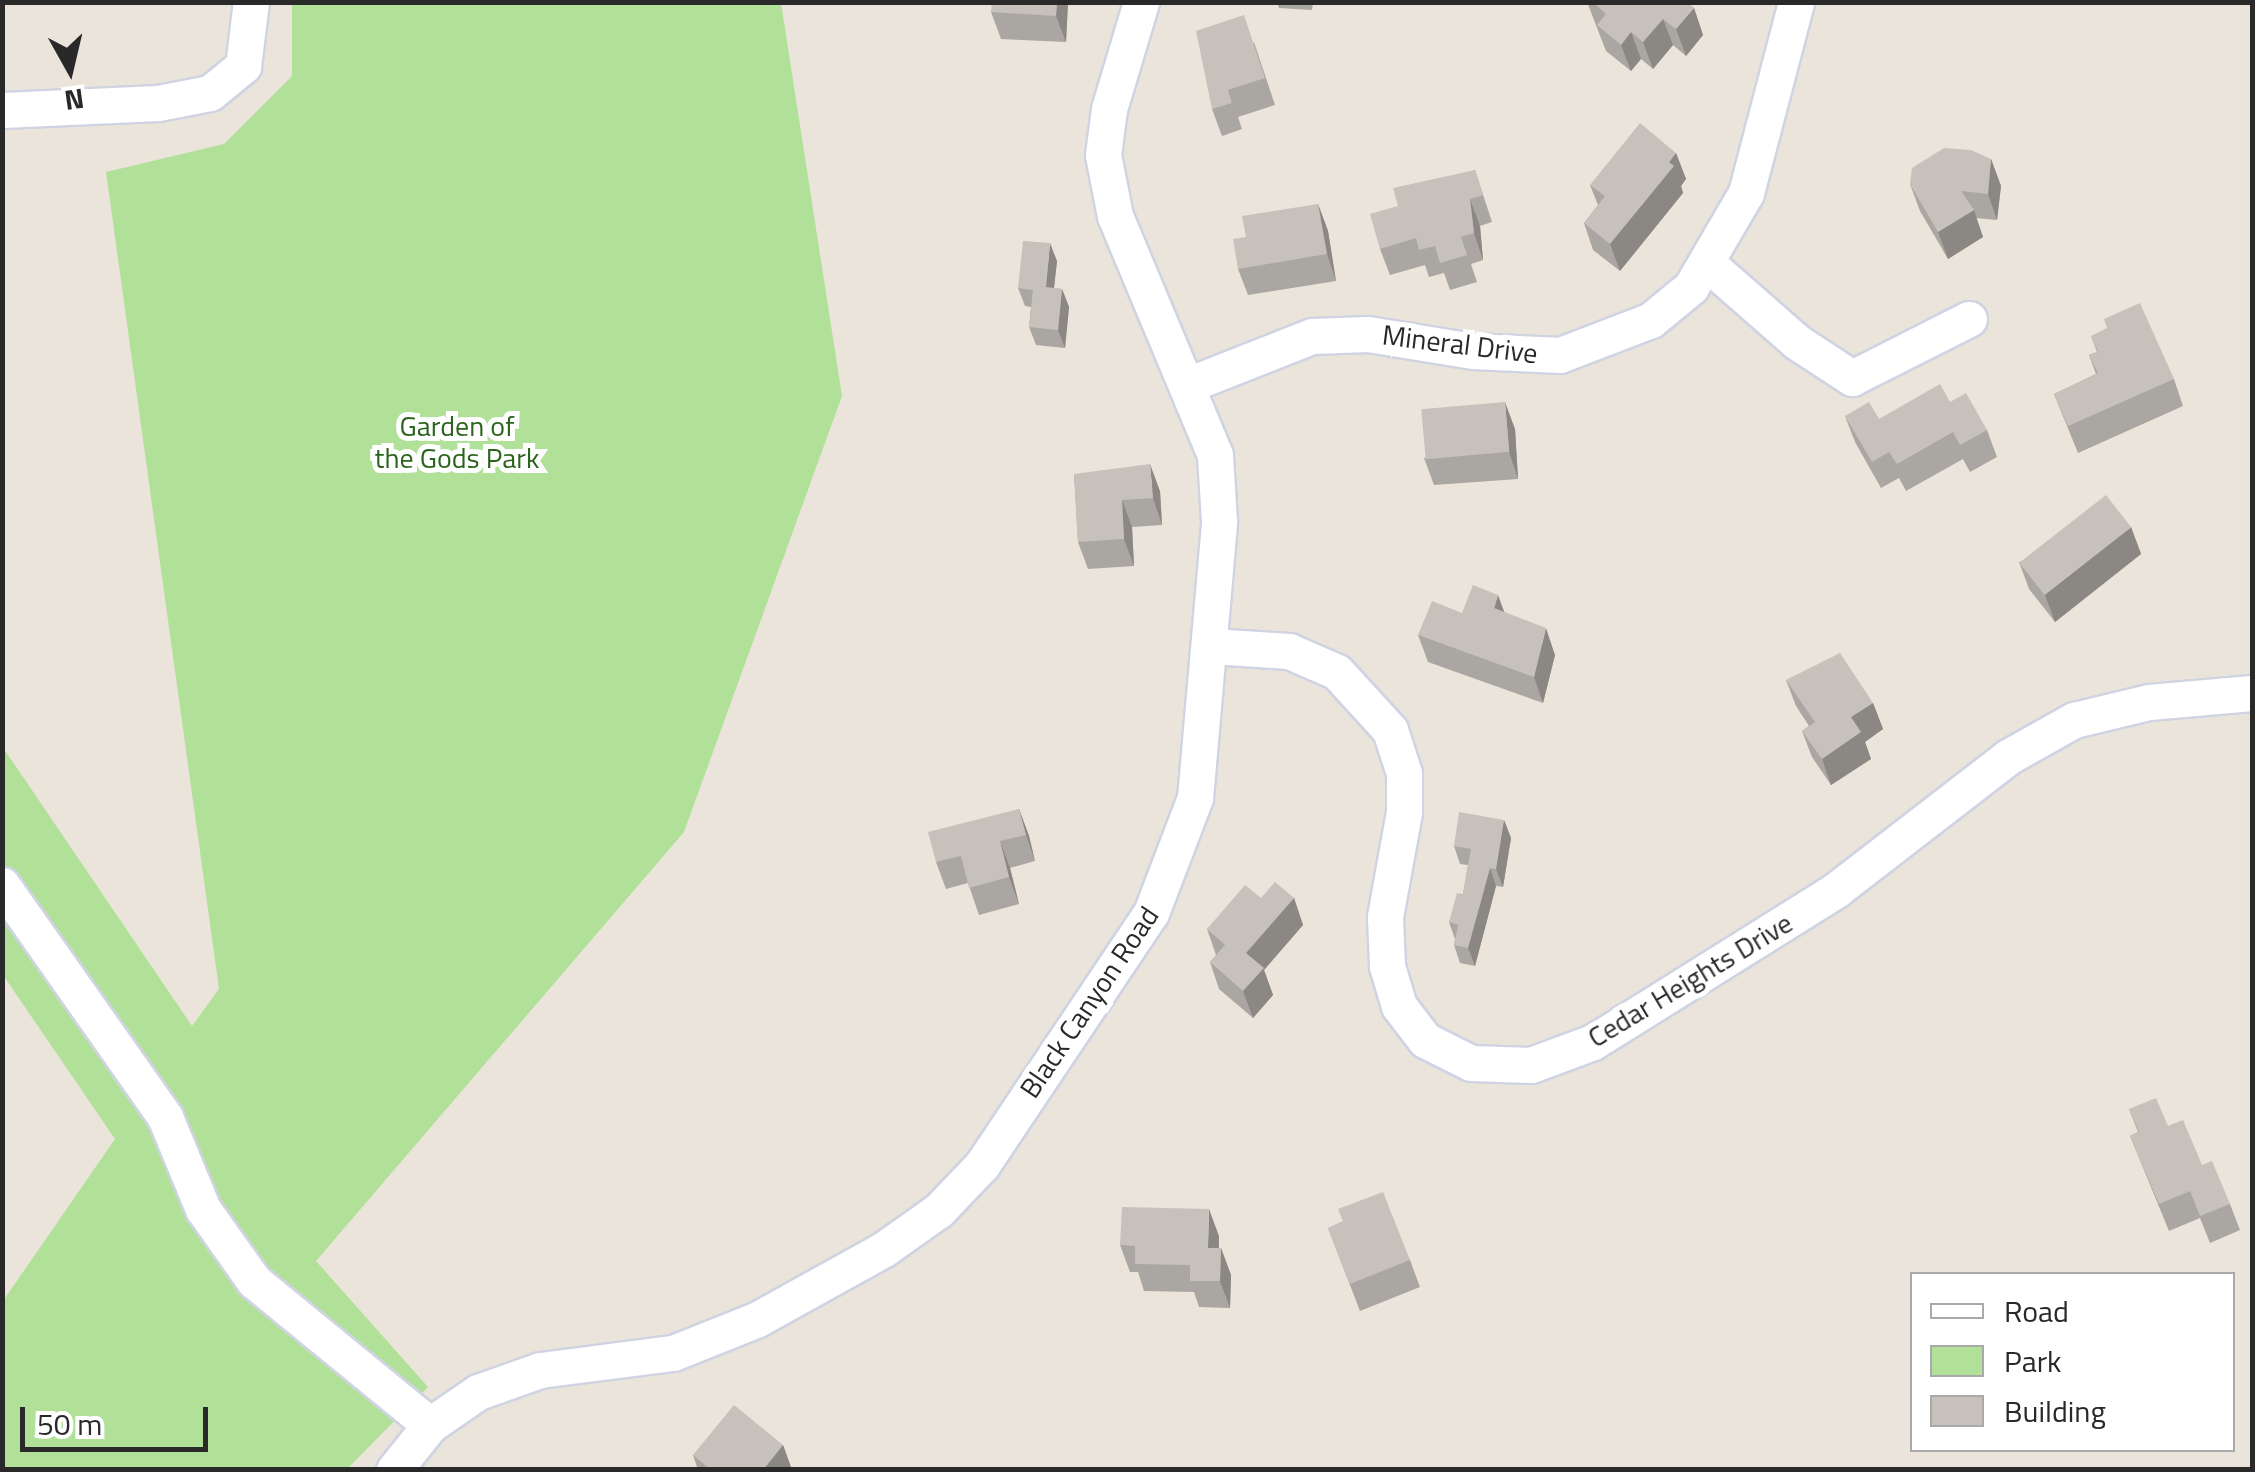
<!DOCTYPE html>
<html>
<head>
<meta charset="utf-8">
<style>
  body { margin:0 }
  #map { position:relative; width:2255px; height:1472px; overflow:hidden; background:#ebe4db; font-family:"Titillium Web",sans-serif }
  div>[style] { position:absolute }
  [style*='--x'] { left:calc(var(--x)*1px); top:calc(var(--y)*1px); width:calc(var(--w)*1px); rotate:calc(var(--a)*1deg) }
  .green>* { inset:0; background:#b1e099 }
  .roads { filter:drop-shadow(2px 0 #d0d4e2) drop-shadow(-2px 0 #d0d4e2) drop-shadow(0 2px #d0d4e2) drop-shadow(0 -2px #d0d4e2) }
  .minor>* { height:35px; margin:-17.5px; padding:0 17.5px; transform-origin:17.5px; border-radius:17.5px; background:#fff }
  .wall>* { inset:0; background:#aaa6a1 }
  .shaded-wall>* { inset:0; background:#8b8783 }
  .building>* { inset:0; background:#c6c1bb; transform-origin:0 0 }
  span { translate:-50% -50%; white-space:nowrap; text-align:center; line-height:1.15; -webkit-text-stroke:10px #fff; paint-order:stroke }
  .street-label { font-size:28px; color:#292929 }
  .park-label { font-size:28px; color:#2b641c }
  .frame { position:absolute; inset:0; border:5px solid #292929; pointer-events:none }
  .legend { position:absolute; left:1910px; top:1272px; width:325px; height:180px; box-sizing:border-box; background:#fff; border:2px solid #a9a9a9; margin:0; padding:12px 18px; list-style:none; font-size:30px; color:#292929 }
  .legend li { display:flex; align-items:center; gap:20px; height:50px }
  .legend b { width:50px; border:2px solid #a9a9a9 }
  .north { position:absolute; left:20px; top:20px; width:100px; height:100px; -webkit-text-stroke:8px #fff; paint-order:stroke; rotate:172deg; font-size:28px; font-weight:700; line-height:40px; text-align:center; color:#292929 }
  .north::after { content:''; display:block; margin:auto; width:35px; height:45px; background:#292929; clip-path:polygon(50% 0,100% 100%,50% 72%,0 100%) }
  .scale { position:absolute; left:20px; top:1407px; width:188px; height:45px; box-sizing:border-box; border:5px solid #292929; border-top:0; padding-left:12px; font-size:30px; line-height:35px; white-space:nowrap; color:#292929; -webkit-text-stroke:8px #fff; paint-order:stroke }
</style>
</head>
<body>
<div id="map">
  <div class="green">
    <div style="clip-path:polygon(292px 3px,781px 3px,842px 396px,684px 832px,316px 1261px,428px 1387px,347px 1469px,3px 1469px,3px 1301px,115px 1139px,3px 975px,2px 746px,192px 1026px,219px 989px,106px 172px,224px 144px,292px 76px)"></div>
  </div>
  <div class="roads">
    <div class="minor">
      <div style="--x:2;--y:110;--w:156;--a:-2.6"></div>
      <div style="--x:158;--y:103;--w:53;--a:-10.9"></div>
      <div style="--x:210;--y:93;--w:43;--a:-39.3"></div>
      <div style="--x:243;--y:66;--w:64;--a:-82.9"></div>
      <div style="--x:1708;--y:264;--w:118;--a:41.2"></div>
      <div style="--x:1797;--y:342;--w:66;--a:33.2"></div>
      <div style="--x:1852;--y:378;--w:131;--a:-26.8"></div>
      <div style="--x:1190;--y:384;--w:131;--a:-21.5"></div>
      <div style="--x:1312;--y:336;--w:56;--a:-2"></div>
      <div style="--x:1368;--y:334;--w:106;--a:9.2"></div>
      <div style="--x:1473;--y:351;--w:87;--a:2.6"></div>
      <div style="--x:1560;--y:355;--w:97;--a:-21"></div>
      <div style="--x:1651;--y:320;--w:52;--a:-39.5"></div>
      <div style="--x:1691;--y:287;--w:109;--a:-59.7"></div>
      <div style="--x:1746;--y:193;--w:197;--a:-75.3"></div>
      <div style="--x:1211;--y:646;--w:78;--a:3.7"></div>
      <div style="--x:1289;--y:651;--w:52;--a:23.6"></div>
      <div style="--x:1337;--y:672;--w:79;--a:47.6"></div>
      <div style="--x:1390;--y:730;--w:45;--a:72"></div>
      <div style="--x:1404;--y:773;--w:39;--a:90"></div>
      <div style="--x:1404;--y:812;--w:107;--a:100.3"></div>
      <div style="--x:1385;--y:917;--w:49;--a:87.7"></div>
      <div style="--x:1387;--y:966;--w:42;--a:73.3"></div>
      <div style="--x:1399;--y:1006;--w:43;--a:52.6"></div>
      <div style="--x:1425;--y:1040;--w:51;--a:26.6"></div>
      <div style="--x:1471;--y:1063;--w:60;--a:1.9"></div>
      <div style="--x:1531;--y:1065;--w:66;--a:-20.4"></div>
      <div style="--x:1593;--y:1042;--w:287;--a:-32"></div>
      <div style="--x:1836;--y:890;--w:217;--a:-37.7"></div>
      <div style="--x:2008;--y:757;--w:76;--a:-29.3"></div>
      <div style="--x:2074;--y:720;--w:77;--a:-13.5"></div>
      <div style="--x:2149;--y:702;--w:103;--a:-5"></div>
      <div style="--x:2;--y:885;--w:284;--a:54.9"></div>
      <div style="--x:165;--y:1117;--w:100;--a:67.6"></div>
      <div style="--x:203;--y:1209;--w:88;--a:54.7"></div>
      <div style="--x:254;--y:1281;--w:227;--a:39.3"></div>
      <div style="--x:394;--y:1470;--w:58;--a:-51.3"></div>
      <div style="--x:430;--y:1425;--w:58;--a:-34.5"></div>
      <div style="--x:478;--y:1392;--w:66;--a:-19.5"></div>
      <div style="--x:540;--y:1370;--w:134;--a:-7.3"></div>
      <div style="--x:673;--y:1353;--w:89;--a:-21.7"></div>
      <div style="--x:756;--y:1320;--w:146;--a:-29"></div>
      <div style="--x:884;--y:1249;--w:67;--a:-35.3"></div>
      <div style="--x:939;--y:1210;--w:62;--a:-46.3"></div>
      <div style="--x:982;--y:1165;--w:303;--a:-56.2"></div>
      <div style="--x:1151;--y:913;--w:123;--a:-69.1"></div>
      <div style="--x:1195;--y:798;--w:278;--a:-85"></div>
      <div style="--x:1219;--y:521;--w:66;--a:-93.5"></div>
      <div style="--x:1215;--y:455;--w:259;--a:-112.7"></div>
      <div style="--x:1115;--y:216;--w:62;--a:-101.1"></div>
      <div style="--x:1103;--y:155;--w:46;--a:-82.6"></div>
      <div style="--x:1109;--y:109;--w:112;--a:-73.3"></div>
    </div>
  </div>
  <div class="wall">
    <div style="clip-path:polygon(1068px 2px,1066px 42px,1001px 39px,991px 12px)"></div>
    <div style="clip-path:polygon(1277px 2px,1313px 2px,1312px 10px,1279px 8px)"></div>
    <div style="clip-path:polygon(1587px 2px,1687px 2px,1694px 8px,1703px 35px,1686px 56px,1673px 45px,1653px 69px,1641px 59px,1631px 71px,1606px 51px)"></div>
    <div style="clip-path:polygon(1254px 42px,1275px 105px,1238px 117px,1242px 129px,1222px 136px,1212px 109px)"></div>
    <div style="clip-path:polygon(1676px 153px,1686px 179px,1681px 186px,1683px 193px,1620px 271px,1593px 250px,1584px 223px,1598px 205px,1590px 185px)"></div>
    <div style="clip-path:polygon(1991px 159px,2001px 186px,1997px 220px,1976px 218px,1983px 237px,1948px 259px,1920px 211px,1910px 184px)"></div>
    <div style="clip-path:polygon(1475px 170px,1492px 222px,1480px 226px,1483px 260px,1471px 264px,1477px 282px,1450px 290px,1444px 273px,1429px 277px,1425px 265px,1390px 275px,1380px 249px,1398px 206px)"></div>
    <div style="clip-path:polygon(1318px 204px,1328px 231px,1336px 281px,1248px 295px,1238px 269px,1246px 237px)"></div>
    <div style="clip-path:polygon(1057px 261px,1054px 288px,1062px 289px,1069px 307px,1065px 348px,1036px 345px,1029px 327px,1031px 307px,1025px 306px,1018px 288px)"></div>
    <div style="clip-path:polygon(2091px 336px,2174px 379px,2183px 406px,2078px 453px,2054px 394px,2096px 374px,2089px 355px,2097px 352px)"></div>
    <div style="clip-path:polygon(1950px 402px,1987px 430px,1997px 457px,1970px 472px,1963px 459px,1906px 491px,1899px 478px,1881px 488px,1855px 442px,1845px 416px,1879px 419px)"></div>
    <div style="clip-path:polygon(1515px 429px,1518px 479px,1434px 485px,1424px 458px)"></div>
    <div style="clip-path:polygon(1074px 474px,1160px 491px,1162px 525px,1132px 527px,1134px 566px,1088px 569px,1078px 542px)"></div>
    <div style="clip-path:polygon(2131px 527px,2141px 554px,2055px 622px,2029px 589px,2019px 562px)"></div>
    <div style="clip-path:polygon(1505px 612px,1555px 655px,1543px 703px,1428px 662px,1418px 635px,1462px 613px)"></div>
    <div style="clip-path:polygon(1786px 680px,1873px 703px,1883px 729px,1865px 742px,1871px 759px,1831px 785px,1812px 757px,1802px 731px,1809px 726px,1796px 706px)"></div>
    <div style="clip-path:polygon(1019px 809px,1029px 836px,1035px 861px,1010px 868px,1019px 904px,979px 915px,968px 883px,946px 889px,936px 862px)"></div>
    <div style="clip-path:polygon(1504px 820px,1511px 838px,1503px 887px,1496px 886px,1475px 966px,1460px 963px,1454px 945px,1455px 939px,1449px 922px,1463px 894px,1468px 865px,1460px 864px,1454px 846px)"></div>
    <div style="clip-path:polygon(1261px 898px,1294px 898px,1303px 925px,1264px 970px,1273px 995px,1253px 1018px,1219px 989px,1210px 962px,1216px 955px,1207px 929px)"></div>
    <div style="clip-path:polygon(2129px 1109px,2168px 1126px,2202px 1165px,2230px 1204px,2240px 1230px,2210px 1243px,2200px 1218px,2169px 1231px,2130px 1136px,2138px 1132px)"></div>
    <div style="clip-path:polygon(1328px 1228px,1410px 1260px,1420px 1287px,1360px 1311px)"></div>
    <div style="clip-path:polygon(1219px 1236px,1219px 1248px,1221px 1248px,1231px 1275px,1230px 1308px,1199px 1307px,1194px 1292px,1144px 1291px,1138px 1272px,1130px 1272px,1120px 1245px)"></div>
    <div style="clip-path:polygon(783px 1445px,792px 1470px,698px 1470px,693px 1455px)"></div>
  </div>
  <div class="shaded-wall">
    <div style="clip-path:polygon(1057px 2px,1068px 2px,1066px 42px,1056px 16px)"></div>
    <div style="clip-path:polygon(1694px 8px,1703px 35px,1686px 56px,1676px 29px)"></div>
    <div style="clip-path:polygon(1663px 19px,1673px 45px,1653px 69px,1643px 42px)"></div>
    <div style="clip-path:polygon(1631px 32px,1641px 59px,1631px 71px,1621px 45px)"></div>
    <div style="clip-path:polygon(1676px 153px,1686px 179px,1681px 186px,1683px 193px,1620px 271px,1610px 244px)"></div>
    <div style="clip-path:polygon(1991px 159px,2001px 186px,1997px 220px,1988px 194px)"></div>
    <div style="clip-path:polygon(1470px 199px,1480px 226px,1483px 260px,1474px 233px)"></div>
    <div style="clip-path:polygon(1318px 204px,1328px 231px,1336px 281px,1327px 254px)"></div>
    <div style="clip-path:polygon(1974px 210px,1983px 237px,1948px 259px,1938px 232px)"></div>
    <div style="clip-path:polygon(1050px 243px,1057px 261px,1052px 305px,1046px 287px)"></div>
    <div style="clip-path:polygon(1062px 289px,1069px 307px,1065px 348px,1058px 330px)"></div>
    <div style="clip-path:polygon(1505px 402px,1515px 429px,1518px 479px,1509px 452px)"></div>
    <div style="clip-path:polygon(1150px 464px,1160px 491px,1162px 525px,1153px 498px)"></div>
    <div style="clip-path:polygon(1122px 500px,1132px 527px,1134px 566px,1124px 539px)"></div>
    <div style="clip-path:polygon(2131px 527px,2141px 554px,2055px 622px,2045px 595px)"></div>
    <div style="clip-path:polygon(1498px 595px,1508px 622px,1494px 608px)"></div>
    <div style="clip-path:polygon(1546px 628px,1555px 655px,1543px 703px,1534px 677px)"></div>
    <div style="clip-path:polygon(1873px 703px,1883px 729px,1865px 742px,1871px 759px,1831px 785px,1822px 759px,1851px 717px)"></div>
    <div style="clip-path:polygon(1019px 809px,1029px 836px,1035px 861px,1026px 835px)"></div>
    <div style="clip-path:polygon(1504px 820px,1511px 838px,1503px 887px,1496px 869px)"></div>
    <div style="clip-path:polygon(1000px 841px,1010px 868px,1019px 904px,1009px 877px)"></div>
    <div style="clip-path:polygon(1490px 868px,1496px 886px,1475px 966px,1468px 948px)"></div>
    <div style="clip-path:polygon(1294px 898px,1303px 925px,1264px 970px,1273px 995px,1253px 1018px,1243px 991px,1246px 953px)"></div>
    <div style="clip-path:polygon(1209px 1209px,1219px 1236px,1218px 1274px,1208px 1248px)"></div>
    <div style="clip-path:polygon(1221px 1248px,1231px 1275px,1230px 1308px,1220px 1281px)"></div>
    <div style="clip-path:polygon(783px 1445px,792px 1470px,763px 1470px)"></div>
  </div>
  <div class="building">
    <div style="clip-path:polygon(992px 2px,1057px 2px,1056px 16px,991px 12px)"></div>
    <div style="clip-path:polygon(1593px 2px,1687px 2px,1694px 8px,1676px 29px,1663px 19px,1643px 42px,1631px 32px,1621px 45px,1597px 25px,1606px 14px)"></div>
    <div style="clip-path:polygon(1244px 15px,1265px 78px,1228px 90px,1232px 103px,1212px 109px,1196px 31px)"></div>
    <div style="clip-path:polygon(1640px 123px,1676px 153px,1669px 162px,1674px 166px,1610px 244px,1584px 223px,1605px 196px,1590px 185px)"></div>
    <div style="clip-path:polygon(1944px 148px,1971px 150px,1991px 159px,1988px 194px,1961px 191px,1974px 210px,1938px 232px,1910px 184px,1912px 168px)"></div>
    <div style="clip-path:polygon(1475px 170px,1483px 195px,1470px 199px,1474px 233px,1461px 237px,1467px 255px,1440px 263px,1435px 246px,1419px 250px,1416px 238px,1380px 249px,1370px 214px,1398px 206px,1393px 188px)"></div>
    <div style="clip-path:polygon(1318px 204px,1327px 254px,1238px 269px,1233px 239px,1246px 237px,1242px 216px)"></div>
    <div style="clip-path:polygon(1023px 241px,1050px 243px,1046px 287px,1062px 289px,1058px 330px,1029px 327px,1033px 290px,1018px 288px)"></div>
    <div style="clip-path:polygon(2140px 303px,2174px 379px,2068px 426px,2054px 394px,2098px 373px,2089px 355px,2098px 352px,2091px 336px,2107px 328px,2104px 319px)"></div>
    <div style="clip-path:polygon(1940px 384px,1950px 402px,1966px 393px,1987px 430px,1960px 445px,1953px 432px,1897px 464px,1889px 452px,1872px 462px,1845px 416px,1869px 402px,1879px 419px)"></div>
    <div style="left:1505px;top:402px;width:50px;height:84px;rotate:85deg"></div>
    <div style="clip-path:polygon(1150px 464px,1153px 498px,1122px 500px,1124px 539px,1078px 542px,1074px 474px)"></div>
    <div style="left:2106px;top:495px;width:41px;height:110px;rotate:52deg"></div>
    <div style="clip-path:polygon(1473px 585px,1498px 595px,1494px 608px,1546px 628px,1534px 677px,1418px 635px,1432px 601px,1462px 613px)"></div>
    <div style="clip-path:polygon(1840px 653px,1873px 703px,1851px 717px,1861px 732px,1822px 759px,1802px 731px,1815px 722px,1786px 680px)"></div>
    <div style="clip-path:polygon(1019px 809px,1026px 835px,1000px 841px,1009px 877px,969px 888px,961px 856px,936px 862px,928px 832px)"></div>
    <div style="clip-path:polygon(1459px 812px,1504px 820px,1496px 869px,1490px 868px,1468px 948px,1454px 945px,1458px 925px,1449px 922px,1457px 893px,1463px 894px,1471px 849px,1454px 846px)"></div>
    <div style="clip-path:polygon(1275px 882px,1294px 898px,1246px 953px,1264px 968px,1243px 991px,1210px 962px,1225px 945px,1207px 929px,1245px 885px,1261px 898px)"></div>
    <div style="clip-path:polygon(2156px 1098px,2168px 1126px,2183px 1120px,2202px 1165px,2212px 1161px,2230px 1204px,2200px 1216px,2190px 1191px,2159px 1204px,2130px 1136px,2139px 1132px,2129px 1109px)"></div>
    <div style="clip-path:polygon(1383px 1192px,1410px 1260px,1350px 1284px,1328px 1228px,1343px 1221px,1338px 1209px)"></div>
    <div style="clip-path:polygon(1122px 1207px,1209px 1209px,1208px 1248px,1221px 1248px,1220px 1281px,1190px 1281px,1190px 1265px,1135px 1264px,1135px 1246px,1120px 1245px)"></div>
    <div style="clip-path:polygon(734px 1405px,783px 1445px,763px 1470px,711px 1470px,693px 1455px)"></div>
  </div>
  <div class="street-label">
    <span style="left:1460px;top:344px;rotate:7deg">Mineral Drive</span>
    <span style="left:1690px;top:980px;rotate:-31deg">Cedar Heights Drive</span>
    <span style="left:1089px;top:1002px;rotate:-56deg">Black Canyon Road</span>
  </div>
  <div class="park-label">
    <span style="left:457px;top:442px">Garden of<br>the Gods Park</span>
  </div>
  <div class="frame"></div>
  <ul class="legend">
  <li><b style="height:12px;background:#fff"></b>Road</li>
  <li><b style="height:28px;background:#b1e099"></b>Park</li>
  <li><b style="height:28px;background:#c6c1bb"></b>Building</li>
  </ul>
  <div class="north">N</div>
  <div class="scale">50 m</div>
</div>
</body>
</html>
